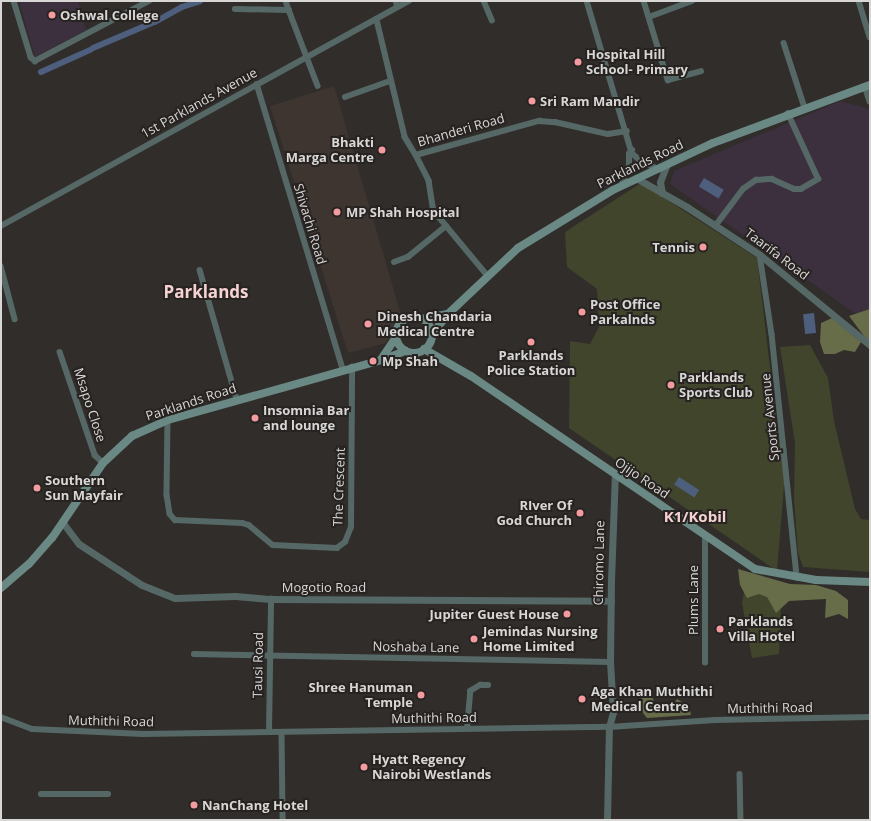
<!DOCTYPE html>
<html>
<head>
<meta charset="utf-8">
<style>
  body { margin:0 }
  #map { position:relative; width:871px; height:821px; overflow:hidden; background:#302d2b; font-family:"Open Sans",sans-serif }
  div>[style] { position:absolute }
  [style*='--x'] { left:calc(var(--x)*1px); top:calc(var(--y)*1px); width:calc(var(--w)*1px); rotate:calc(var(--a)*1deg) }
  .built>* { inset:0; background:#3e3530 }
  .education>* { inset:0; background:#3c303f }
  .green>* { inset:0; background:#41452c }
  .forest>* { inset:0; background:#676c49 }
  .water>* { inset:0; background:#4d5f7d; transform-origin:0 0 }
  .canal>* { height:6px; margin:-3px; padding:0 3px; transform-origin:3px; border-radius:3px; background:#4d5f7d }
  .minor>* { height:5.5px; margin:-2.75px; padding:0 2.75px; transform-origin:2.75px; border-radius:2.75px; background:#556865 }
  .tertiary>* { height:7px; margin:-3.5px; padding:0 3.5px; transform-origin:3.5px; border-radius:3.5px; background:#556865 }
  .secondary>* { height:8px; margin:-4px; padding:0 4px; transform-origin:4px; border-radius:4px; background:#6a8984 }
  .secondary>.ring { margin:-4px; padding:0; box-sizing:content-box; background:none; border:8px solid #6a8984; border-radius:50% }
  .dots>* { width:11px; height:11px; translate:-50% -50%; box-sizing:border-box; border:2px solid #262321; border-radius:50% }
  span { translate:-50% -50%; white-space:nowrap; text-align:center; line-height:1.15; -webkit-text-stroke:4px #262321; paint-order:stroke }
  .poi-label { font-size:13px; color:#d9d7d6; font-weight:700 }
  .left { translate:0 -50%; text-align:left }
  .right { translate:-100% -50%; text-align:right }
  .street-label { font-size:13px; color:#d9d7d6 }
  .quarter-label { font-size:15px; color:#f6d2d2; font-weight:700 }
  .district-label { font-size:17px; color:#f6d2d2; font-weight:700 }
  .frame { position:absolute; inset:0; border:2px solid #d9d7d6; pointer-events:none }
</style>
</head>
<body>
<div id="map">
  <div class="built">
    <div style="clip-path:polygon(334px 86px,402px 318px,386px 343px,348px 353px,270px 106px)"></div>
  </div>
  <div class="education">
    <div style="clip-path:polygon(19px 1px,78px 1px,86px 30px,35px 57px)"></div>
    <div style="clip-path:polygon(840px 101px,870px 109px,870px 313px,859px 316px,670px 184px,674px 171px)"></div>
  </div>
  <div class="green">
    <div style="clip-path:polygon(641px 183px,757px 258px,777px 426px,787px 450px,777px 571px,569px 428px,570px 341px,590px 344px,599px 327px,597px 289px,567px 267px,565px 232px)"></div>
    <div style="clip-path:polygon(810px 345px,828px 378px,834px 421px,855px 509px,861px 519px,870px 520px,870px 572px,803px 567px,798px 553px,794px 499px,795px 443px,780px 347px)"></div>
    <div style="clip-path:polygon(747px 575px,782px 582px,779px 654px,752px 658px,742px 603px)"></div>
  </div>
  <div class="forest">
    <div style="clip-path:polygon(870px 309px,870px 344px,849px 316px)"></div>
    <div style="clip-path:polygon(832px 318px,861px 342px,855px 352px,844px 350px,835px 354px,824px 354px,820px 342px,821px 323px)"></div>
    <div style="clip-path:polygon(738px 569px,790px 584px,816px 585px,836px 591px,848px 600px,848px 619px,839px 614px,825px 618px,826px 599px,789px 601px,776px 613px,767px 597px,759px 594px,747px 598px,740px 585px)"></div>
    <div style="clip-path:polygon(645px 690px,652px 697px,658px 708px,671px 709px,677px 699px,689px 706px,691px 715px,647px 718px,638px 707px)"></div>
  </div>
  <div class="water">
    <div style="left:704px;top:178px;width:23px;height:10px;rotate:31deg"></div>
    <div style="left:814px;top:313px;width:20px;height:11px;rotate:84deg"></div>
    <div style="left:679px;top:477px;width:24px;height:9px;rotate:33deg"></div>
  </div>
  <div class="canal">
    <div style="--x:155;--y:22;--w:31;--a:-29"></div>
    <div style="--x:182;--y:7;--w:19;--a:-18"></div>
    <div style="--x:93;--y:48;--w:64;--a:-23"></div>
    <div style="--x:41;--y:72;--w:54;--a:-24.2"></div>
  </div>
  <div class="minor">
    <div style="--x:14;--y:1;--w:59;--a:73.1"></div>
    <div style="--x:31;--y:57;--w:6;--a:45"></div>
    <div style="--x:35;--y:61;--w:129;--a:-27.8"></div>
    <div style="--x:286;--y:1;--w:9;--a:72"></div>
    <div style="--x:396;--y:1;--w:6;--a:72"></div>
    <div style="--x:484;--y:1;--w:21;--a:67"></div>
    <div style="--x:587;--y:1;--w:159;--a:73.5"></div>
    <div style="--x:632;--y:153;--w:13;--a:42"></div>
    <div style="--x:642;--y:162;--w:15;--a:23"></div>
    <div style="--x:644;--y:1;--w:83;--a:73.1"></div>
    <div style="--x:668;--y:80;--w:34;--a:-15"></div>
    <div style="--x:859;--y:1;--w:38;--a:73"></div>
    <div style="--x:235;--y:9;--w:54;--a:1.1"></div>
    <div style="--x:289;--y:10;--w:81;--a:69.1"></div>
    <div style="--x:649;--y:17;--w:46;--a:-20.4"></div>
    <div style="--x:377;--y:20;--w:120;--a:76.5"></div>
    <div style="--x:405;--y:137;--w:21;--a:59"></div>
    <div style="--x:416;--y:155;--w:128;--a:-15.5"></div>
    <div style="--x:539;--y:121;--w:16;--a:4"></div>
    <div style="--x:555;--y:122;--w:54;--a:12.8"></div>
    <div style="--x:608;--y:134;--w:19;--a:-9"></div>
    <div style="--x:784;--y:43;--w:68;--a:72.1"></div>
    <div style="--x:257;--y:84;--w:298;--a:73.2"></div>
    <div style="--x:865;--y:86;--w:16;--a:72"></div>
    <div style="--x:345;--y:97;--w:48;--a:-19.6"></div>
    <div style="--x:416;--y:155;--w:29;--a:63"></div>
    <div style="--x:429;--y:181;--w:30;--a:81"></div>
    <div style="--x:434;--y:211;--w:85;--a:50.3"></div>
    <div style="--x:622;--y:184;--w:19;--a:-69"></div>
    <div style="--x:629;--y:166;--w:12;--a:-90"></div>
    <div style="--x:629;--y:154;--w:5;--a:-53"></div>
    <div style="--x:716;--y:225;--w:45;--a:-53.1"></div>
    <div style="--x:743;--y:189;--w:16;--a:-35"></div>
    <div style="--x:756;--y:180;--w:16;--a:-4"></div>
    <div style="--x:772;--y:179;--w:24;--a:24"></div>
    <div style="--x:794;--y:189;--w:7;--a:0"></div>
    <div style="--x:801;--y:189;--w:20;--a:-30"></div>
    <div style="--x:818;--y:179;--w:72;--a:-114.8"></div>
    <div style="--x:1;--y:226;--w:466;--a:-28.9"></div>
    <div style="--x:760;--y:255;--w:80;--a:81.4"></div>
    <div style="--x:772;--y:334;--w:245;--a:84.1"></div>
    <div style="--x:394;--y:262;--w:15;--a:-20"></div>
    <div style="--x:408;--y:257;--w:49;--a:-39.2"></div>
    <div style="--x:1;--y:266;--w:55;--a:75.2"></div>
    <div style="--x:200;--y:270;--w:134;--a:74"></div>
    <div style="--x:60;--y:352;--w:109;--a:71.2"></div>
    <div style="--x:95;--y:455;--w:11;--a:45"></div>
    <div style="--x:168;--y:420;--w:75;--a:90.8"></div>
    <div style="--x:167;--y:495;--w:19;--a:81"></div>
    <div style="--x:170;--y:514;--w:8;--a:50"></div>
    <div style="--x:175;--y:520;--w:67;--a:2.6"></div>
    <div style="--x:242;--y:523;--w:7;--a:16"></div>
    <div style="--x:249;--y:525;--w:31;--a:40"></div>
    <div style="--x:273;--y:545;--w:64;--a:2.7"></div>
    <div style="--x:337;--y:548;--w:10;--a:-37"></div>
    <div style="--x:345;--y:542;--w:16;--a:-68"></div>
    <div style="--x:351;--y:527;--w:160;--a:-89.6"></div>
    <div style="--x:194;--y:654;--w:416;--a:1.1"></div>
    <div style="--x:705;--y:663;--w:127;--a:-90"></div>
    <div style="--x:1;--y:717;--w:33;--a:21"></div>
    <div style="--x:32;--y:729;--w:111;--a:2.6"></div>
    <div style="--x:143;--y:734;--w:466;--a:-0.9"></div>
    <div style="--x:609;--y:727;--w:106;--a:-3.8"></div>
    <div style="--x:715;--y:720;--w:155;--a:-1.1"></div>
    <div style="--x:467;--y:729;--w:38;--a:-85"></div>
    <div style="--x:470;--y:691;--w:12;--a:-31"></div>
    <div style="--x:480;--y:685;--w:8;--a:0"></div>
    <div style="--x:269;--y:732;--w:133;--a:-89.1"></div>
    <div style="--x:282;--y:732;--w:88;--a:89.3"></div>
    <div style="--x:740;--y:774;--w:46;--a:88.8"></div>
    <div style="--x:41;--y:794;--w:67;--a:0"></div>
  </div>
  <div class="tertiary">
    <div style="--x:636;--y:178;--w:59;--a:29.6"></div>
    <div style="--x:687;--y:207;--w:87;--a:33.3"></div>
    <div style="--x:760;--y:255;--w:142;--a:39.3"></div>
    <div style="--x:662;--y:193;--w:11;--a:-100"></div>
    <div style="--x:660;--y:182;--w:19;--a:-69"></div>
    <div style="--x:63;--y:523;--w:26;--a:53"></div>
    <div style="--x:79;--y:544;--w:75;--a:33.1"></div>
    <div style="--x:142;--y:585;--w:35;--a:22"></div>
    <div style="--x:175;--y:598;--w:60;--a:-1.9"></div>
    <div style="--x:235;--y:596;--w:36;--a:5"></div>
    <div style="--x:271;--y:599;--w:340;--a:0.3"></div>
    <div style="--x:607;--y:820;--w:93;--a:-88.8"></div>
    <div style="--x:609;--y:727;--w:16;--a:-75"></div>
    <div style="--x:613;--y:712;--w:50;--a:-93.4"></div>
    <div style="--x:610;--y:662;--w:81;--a:-89.3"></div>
    <div style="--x:611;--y:581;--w:107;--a:-87.9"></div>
  </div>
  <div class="secondary">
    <div class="ring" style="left:396px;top:317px;width:28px;height:28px"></div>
    <div style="--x:422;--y:319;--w:26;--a:-11"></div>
    <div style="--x:432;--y:334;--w:26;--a:-51"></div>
    <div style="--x:448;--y:314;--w:96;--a:-43.3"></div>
    <div style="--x:518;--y:248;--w:111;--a:-31.4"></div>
    <div style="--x:613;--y:190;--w:110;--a:-25.2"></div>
    <div style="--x:713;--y:143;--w:167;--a:-20.3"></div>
    <div style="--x:424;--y:349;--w:54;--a:29.9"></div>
    <div style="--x:471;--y:376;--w:343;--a:34.2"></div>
    <div style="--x:755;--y:569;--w:62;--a:10.2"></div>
    <div style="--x:816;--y:580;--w:54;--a:2.1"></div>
    <div style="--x:382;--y:358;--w:25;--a:-56"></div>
    <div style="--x:1;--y:588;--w:37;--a:-41"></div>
    <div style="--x:29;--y:564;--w:35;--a:-49"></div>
    <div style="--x:52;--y:538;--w:91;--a:-55.8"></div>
    <div style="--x:103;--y:463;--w:40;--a:-43"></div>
    <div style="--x:132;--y:436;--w:39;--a:-24"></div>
    <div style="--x:168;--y:420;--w:225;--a:-15.7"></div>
    <div style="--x:385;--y:359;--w:22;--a:-22"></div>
  </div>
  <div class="dots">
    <div style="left:52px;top:15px;background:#f49b9f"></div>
    <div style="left:578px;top:62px;background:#f49b9f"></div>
    <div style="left:532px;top:101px;background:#f49b9f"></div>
    <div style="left:382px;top:150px;background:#f49b9f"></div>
    <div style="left:337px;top:212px;background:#f49b9f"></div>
    <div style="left:703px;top:247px;background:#f49b9f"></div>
    <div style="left:582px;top:312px;background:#f49b9f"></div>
    <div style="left:368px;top:324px;background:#f49b9f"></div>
    <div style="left:531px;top:342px;background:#f49b9f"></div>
    <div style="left:373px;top:361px;background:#f49b9f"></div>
    <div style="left:671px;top:385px;background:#f49b9f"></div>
    <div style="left:255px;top:418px;background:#f49b9f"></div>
    <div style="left:37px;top:488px;background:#f49b9f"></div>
    <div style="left:580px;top:513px;background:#f49b9f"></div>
    <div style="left:567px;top:614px;background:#f49b9f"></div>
    <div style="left:720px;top:629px;background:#f49b9f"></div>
    <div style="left:474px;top:639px;background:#f49b9f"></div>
    <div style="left:421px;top:695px;background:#f49b9f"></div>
    <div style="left:582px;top:699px;background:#f49b9f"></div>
    <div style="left:364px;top:767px;background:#f49b9f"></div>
    <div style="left:194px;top:805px;background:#f49b9f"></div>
  </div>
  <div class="poi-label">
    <span class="left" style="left:60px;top:15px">Oshwal College</span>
    <span class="left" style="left:586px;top:62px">Hospital Hill<br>School- Primary</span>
    <span class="left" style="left:540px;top:101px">Sri Ram Mandir</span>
    <span class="right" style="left:374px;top:150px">Bhakti<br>Marga Centre</span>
    <span class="left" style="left:346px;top:212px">MP Shah Hospital</span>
    <span class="right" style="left:695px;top:247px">Tennis</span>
    <span class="left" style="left:590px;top:312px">Post Office<br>Parkalnds</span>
    <span class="left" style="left:377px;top:324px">Dinesh Chandaria<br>Medical Centre</span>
    <span style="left:531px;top:363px">Parklands<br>Police Station</span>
    <span class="left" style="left:382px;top:361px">Mp Shah</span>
    <span class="left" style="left:679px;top:385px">Parklands<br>Sports Club</span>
    <span class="left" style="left:263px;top:418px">Insomnia Bar<br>and lounge</span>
    <span class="left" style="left:45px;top:488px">Southern<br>Sun Mayfair</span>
    <span class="right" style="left:572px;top:513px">RIver Of<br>God Church</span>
    <span class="right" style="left:559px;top:614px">Jupiter Guest House</span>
    <span class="left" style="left:728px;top:629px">Parklands<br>Villa Hotel</span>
    <span class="left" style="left:483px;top:639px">Jemindas Nursing<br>Home Limited</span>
    <span class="right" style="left:413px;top:695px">Shree Hanuman<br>Temple</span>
    <span class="left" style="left:591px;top:699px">Aga Khan Muthithi<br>Medical Centre</span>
    <span class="left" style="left:372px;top:767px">Hyatt Regency<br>Nairobi Westlands</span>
    <span class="left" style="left:202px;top:805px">NanChang Hotel</span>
  </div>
  <div class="street-label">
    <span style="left:199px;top:103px;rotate:-29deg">1st Parklands Avenue</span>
    <span style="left:461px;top:130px;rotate:-16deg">Bhanderi Road</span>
    <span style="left:640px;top:164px;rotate:-26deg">Parklands Road</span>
    <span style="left:310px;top:224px;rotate:73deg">Shivachi Road</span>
    <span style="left:777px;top:254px;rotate:37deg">Taarifa Road</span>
    <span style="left:191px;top:402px;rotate:-18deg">Parklands Road</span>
    <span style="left:90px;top:405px;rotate:72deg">Msapo Close</span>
    <span style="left:770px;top:417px;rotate:-96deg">Sports Avenue</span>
    <span style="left:642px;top:478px;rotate:34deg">Ojijo Road</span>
    <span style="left:339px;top:487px;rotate:-88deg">The Crescent</span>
    <span style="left:599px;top:563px;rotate:-89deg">Chiromo Lane</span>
    <span style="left:324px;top:587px">Mogotio Road</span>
    <span style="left:693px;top:600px;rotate:-90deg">Plums Lane</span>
    <span style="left:416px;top:647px;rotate:1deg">Noshaba Lane</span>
    <span style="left:258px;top:665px;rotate:-89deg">Tausi Road</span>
    <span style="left:770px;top:708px;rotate:-1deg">Muthithi Road</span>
    <span style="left:434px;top:718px;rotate:-1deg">Muthithi Road</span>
    <span style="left:111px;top:721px;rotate:1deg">Muthithi Road</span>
  </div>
  <div class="quarter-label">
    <span style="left:695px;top:517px">K1/Kobil</span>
  </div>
  <div class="district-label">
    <span style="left:206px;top:292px">Parklands</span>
  </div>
  <div class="frame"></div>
</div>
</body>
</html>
